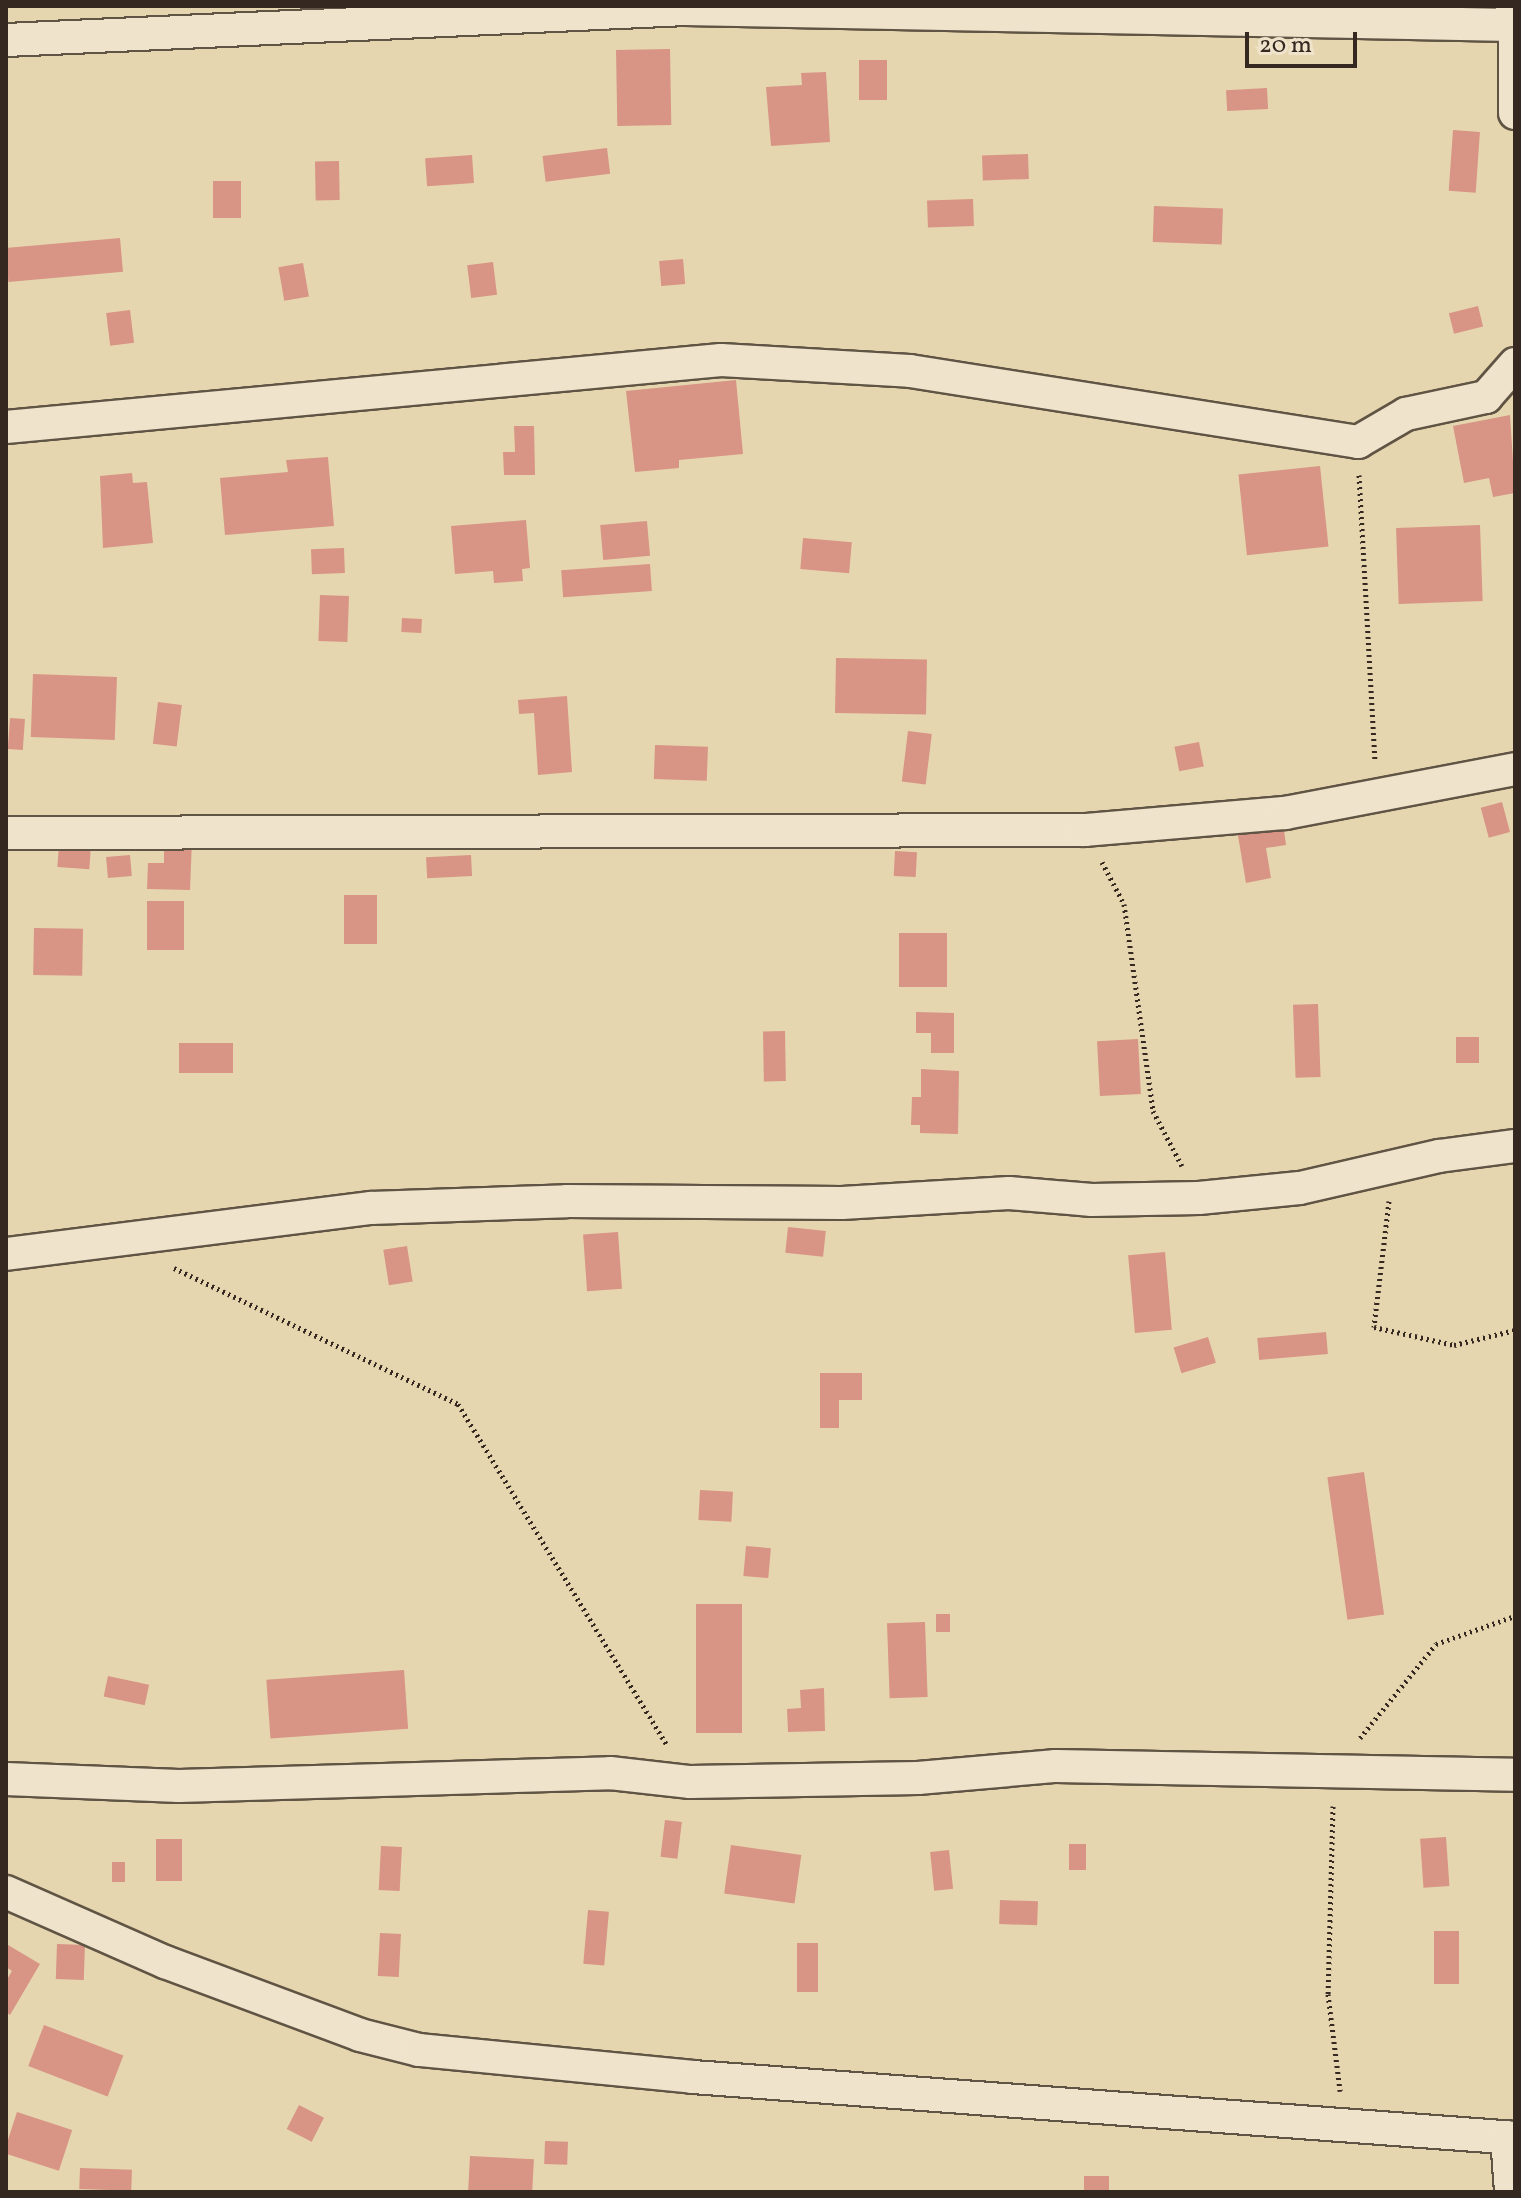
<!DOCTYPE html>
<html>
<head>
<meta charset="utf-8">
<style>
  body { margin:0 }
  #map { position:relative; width:1521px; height:2198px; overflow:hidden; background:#e6d6af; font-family:Vollkorn,serif }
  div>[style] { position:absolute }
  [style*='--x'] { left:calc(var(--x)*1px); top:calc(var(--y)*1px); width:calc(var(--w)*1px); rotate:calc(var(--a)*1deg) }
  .building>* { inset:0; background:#d89484; transform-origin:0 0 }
  .path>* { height:5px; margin-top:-2.5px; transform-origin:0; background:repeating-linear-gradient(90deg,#342821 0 2px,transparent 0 6px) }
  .roads { filter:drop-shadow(2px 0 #605444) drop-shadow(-2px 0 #605444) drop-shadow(0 2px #605444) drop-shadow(0 -2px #605444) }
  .street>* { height:32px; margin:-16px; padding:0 16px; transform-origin:16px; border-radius:16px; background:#efe4cb }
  span { translate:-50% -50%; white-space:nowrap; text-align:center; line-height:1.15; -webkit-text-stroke:6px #efe4cb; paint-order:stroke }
  .frame { position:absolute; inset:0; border:8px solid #342821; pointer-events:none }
  .scale { position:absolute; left:1245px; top:32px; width:112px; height:36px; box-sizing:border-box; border:4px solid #342821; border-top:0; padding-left:10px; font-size:24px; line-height:28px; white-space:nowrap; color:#342821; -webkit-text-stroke:6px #efe4cb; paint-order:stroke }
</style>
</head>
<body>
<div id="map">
  <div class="building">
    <div style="left:670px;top:49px;width:76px;height:54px;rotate:89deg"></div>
    <div style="left:859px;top:60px;width:28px;height:40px"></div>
    <div style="clip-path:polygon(826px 72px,830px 142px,771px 146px,766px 87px,802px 85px,801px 73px)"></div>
    <div style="left:1267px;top:88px;width:21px;height:41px;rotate:87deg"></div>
    <div style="left:1453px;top:130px;width:27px;height:61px;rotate:4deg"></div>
    <div style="left:607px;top:148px;width:26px;height:65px;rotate:83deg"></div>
    <div style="left:1028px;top:154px;width:25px;height:46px;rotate:88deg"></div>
    <div style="left:472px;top:155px;width:28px;height:47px;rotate:86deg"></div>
    <div style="left:339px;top:161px;width:39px;height:24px;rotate:89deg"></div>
    <div style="left:213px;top:181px;width:28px;height:37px"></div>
    <div style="left:973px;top:199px;width:27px;height:46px;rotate:88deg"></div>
    <div style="left:1154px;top:206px;width:69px;height:36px;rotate:2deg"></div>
    <div style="left:120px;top:238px;width:34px;height:115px;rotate:85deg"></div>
    <div style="left:683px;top:259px;width:25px;height:24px;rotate:85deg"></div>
    <div style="left:493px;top:262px;width:33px;height:26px;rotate:83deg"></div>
    <div style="left:303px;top:263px;width:34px;height:25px;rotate:80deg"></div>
    <div style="left:1478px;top:306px;width:21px;height:30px;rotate:76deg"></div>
    <div style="left:130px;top:310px;width:33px;height:24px;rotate:83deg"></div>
    <div style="clip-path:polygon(736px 380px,743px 454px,679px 460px,679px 468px,635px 472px,626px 391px)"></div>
    <div style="clip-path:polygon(1510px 415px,1515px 493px,1493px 497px,1489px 478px,1464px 483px,1453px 426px)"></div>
    <div style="clip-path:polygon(514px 426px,534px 426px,535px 475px,504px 475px,503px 452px,515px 452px)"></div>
    <div style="clip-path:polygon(328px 457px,334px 526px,225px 535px,220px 478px,288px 472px,286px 460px)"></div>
    <div style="left:1320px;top:466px;width:81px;height:82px;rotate:84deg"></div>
    <div style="clip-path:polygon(132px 473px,133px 483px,147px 482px,153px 543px,103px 548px,100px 476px)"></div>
    <div style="clip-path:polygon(526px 520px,530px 568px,522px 569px,523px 581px,494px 583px,493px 571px,455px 574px,451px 526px)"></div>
    <div style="left:647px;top:521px;width:35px;height:47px;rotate:85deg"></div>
    <div style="left:1480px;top:525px;width:76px;height:84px;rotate:88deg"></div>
    <div style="left:803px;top:538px;width:49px;height:31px;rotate:5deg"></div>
    <div style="left:344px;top:548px;width:25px;height:33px;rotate:88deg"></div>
    <div style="left:650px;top:564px;width:27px;height:89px;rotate:86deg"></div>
    <div style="left:320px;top:595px;width:29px;height:46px;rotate:2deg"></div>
    <div style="left:402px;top:618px;width:20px;height:14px;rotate:3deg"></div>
    <div style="left:836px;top:658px;width:91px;height:55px;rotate:1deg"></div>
    <div style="left:33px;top:674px;width:84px;height:63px;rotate:2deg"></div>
    <div style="clip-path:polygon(567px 696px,572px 772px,538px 775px,534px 713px,519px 714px,518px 700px)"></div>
    <div style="left:158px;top:702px;width:24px;height:42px;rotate:7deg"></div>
    <div style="left:10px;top:718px;width:15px;height:31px;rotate:4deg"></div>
    <div style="left:908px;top:731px;width:24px;height:51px;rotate:7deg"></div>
    <div style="left:1199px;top:742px;width:25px;height:25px;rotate:79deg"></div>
    <div style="left:655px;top:745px;width:53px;height:34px;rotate:2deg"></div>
    <div style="left:1502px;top:802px;width:31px;height:22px;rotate:75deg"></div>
    <div style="clip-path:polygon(1283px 823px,1286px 845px,1266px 848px,1271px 878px,1246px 883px,1237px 830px)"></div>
    <div style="clip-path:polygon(164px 840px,192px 840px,190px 890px,147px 889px,148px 863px,164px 863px)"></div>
    <div style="left:59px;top:844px;width:32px;height:23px;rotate:4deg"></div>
    <div style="left:895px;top:851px;width:22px;height:25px;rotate:3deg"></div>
    <div style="left:130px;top:855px;width:21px;height:24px;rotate:85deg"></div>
    <div style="left:471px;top:855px;width:21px;height:45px;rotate:87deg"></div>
    <div style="left:344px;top:895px;width:33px;height:49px"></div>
    <div style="left:147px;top:901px;width:37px;height:49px"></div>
    <div style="left:34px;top:928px;width:49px;height:47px;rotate:1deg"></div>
    <div style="left:899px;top:933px;width:48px;height:54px"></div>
    <div style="left:1318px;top:1004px;width:73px;height:25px;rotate:88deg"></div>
    <div style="clip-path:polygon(916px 1012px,954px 1013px,954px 1053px,931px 1053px,931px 1033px,916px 1033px)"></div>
    <div style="left:785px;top:1031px;width:50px;height:22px;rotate:89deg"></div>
    <div style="left:1456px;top:1037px;width:23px;height:26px"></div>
    <div style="left:1138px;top:1039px;width:55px;height:41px;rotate:87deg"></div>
    <div style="left:179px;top:1043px;width:54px;height:30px"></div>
    <div style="clip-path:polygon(921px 1069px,959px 1071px,958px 1134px,920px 1133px,920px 1125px,911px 1125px,912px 1097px,921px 1097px)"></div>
    <div style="left:788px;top:1227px;width:38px;height:26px;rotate:6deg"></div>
    <div style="left:618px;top:1232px;width:57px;height:35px;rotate:86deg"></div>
    <div style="left:407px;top:1246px;width:36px;height:24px;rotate:81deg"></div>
    <div style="left:1165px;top:1252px;width:78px;height:37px;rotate:85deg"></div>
    <div style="left:1326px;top:1332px;width:22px;height:69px;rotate:85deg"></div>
    <div style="left:1208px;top:1337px;width:27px;height:36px;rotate:73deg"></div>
    <div style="clip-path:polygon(820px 1373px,862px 1373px,862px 1400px,839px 1400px,839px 1428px,820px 1428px)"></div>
    <div style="left:1364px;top:1472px;width:144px;height:37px;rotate:82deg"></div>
    <div style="left:700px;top:1490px;width:33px;height:30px;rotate:3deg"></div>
    <div style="left:746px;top:1546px;width:25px;height:30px;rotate:5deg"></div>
    <div style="left:696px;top:1604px;width:46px;height:129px"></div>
    <div style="left:936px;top:1614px;width:14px;height:18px"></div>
    <div style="left:925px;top:1622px;width:75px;height:38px;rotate:88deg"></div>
    <div style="left:404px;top:1670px;width:59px;height:138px;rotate:86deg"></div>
    <div style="left:108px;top:1676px;width:42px;height:21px;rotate:12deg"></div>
    <div style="clip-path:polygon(824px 1688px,825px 1731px,788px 1732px,787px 1709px,801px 1708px,800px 1690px)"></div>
    <div style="left:665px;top:1820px;width:17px;height:37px;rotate:7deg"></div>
    <div style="left:1446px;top:1837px;width:49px;height:26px;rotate:86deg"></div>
    <div style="left:156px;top:1839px;width:26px;height:42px"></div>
    <div style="left:1069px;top:1844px;width:17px;height:26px"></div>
    <div style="left:731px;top:1845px;width:71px;height:49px;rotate:8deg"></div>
    <div style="left:381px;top:1846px;width:21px;height:44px;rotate:3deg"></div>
    <div style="left:949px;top:1850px;width:39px;height:19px;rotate:84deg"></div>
    <div style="left:112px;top:1862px;width:13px;height:20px"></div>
    <div style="left:1000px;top:1900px;width:38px;height:24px;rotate:2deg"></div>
    <div style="left:588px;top:1910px;width:21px;height:54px;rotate:5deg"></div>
    <div style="left:1434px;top:1931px;width:25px;height:53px"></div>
    <div style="left:380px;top:1933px;width:21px;height:43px;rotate:3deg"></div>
    <div style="left:797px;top:1943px;width:21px;height:49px"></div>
    <div style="left:57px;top:1944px;width:28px;height:35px;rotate:2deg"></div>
    <div style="clip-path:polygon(8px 1945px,40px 1964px,10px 2015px,6px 2012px,6px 1981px,12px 1971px,6px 1967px)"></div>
    <div style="left:44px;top:2025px;width:85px;height:44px;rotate:21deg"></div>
    <div style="left:299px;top:2105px;width:28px;height:27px;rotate:27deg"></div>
    <div style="left:17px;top:2112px;width:58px;height:43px;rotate:18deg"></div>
    <div style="left:545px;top:2141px;width:23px;height:23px;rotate:2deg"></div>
    <div style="left:470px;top:2156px;width:64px;height:36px;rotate:3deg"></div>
    <div style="left:80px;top:2168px;width:52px;height:21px;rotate:2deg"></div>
    <div style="left:1084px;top:2176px;width:25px;height:16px"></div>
  </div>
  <div class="path">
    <div style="--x:1359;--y:475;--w:285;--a:86.8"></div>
    <div style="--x:1102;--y:862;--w:47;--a:62.4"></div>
    <div style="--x:1124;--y:904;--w:209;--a:82"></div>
    <div style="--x:1153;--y:1111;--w:62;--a:62.2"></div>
    <div style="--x:1389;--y:1201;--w:127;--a:96.8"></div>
    <div style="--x:1374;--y:1327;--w:82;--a:12.7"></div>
    <div style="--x:1454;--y:1345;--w:63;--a:-13.8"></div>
    <div style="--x:174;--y:1268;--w:315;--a:25.6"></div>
    <div style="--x:458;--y:1404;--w:399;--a:58.5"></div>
    <div style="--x:1360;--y:1738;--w:121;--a:-51"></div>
    <div style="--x:1436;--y:1644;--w:84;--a:-19.5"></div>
    <div style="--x:1333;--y:1806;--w:188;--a:91.5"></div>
    <div style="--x:1328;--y:1994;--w:98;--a:82.9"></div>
  </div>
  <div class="roads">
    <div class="street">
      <div style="--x:1515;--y:25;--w:88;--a:90"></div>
      <div style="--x:6;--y:40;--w:680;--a:-2.61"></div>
      <div style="--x:685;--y:9;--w:827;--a:1.11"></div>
      <div style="--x:1512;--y:25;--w:19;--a:-90"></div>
      <div style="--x:6;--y:427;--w:718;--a:-5.35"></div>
      <div style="--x:721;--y:360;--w:189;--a:3.3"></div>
      <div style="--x:910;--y:371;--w:454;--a:9"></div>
      <div style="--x:1358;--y:442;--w:56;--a:-30.3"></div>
      <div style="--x:1406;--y:414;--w:82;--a:-12"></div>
      <div style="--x:1486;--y:397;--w:44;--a:-48.7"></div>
      <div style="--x:6;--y:833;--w:1079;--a:-0.16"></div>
      <div style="--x:1085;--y:830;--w:201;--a:-4.9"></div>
      <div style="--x:1285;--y:813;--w:234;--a:-10.8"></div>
      <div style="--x:6;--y:1254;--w:368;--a:-7.2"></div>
      <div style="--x:371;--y:1208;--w:196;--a:-2"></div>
      <div style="--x:567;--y:1201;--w:275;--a:0.4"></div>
      <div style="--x:842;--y:1203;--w:167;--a:-3.4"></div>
      <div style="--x:1009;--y:1193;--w:83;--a:4.8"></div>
      <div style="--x:1092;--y:1200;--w:107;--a:-1.1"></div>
      <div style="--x:1199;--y:1198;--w:101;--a:-5.7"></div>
      <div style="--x:1300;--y:1188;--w:143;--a:-13"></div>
      <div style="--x:1439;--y:1156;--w:77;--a:-7.5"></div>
      <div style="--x:6;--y:1779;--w:173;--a:2.3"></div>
      <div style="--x:179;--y:1786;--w:431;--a:-1.7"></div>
      <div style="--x:610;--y:1773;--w:81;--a:6.4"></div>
      <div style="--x:690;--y:1782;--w:228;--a:-1"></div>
      <div style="--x:918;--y:1778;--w:139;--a:-5"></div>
      <div style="--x:1056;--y:1766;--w:459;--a:1.1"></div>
      <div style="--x:6;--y:1892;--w:174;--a:23.8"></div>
      <div style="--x:165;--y:1962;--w:208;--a:20.5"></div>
      <div style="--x:360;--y:2035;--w:61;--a:14.3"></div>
      <div style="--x:419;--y:2050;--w:275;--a:5.6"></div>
      <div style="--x:693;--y:2077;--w:824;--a:4.24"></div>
      <div style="--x:1507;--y:2137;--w:55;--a:85.8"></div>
    </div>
  </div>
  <div class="frame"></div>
  <div class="scale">20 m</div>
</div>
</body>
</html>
